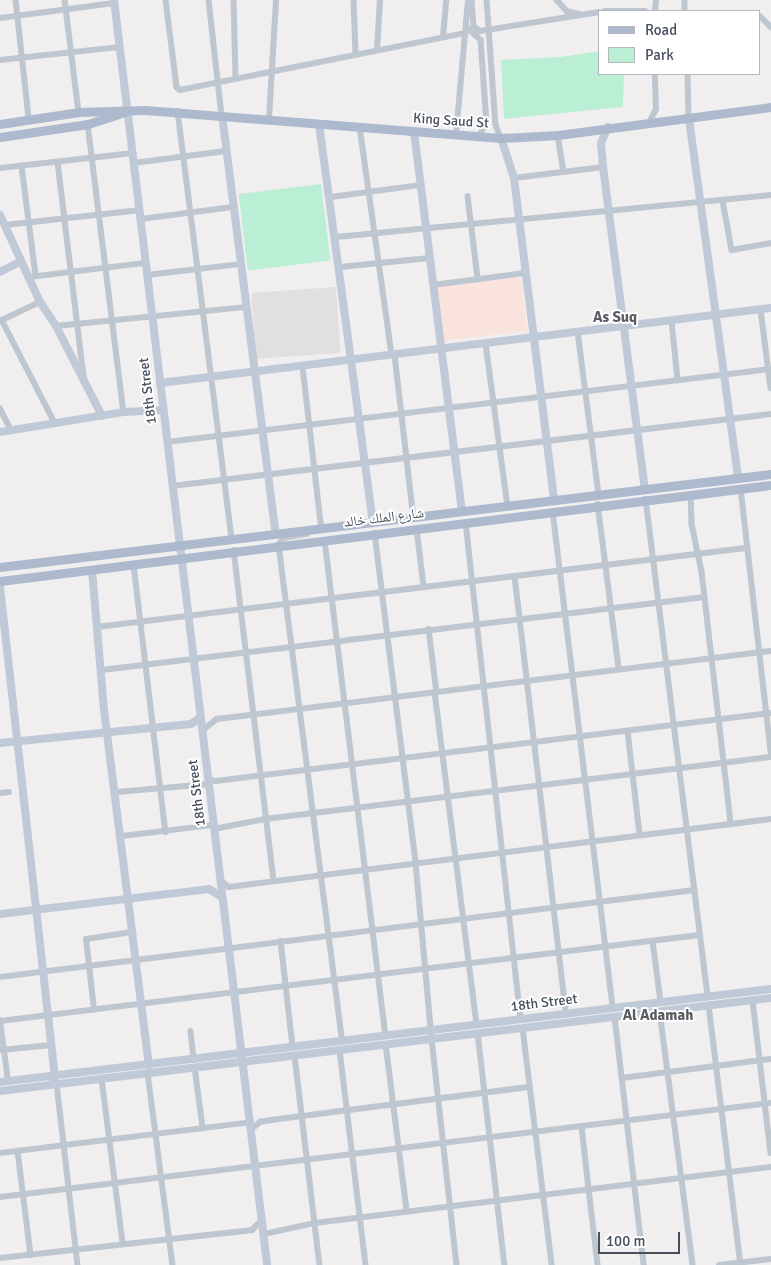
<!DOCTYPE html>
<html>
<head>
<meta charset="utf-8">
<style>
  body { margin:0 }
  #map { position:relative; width:771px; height:1265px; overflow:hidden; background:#f0eeee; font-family:Signika,"Noto Naskh Arabic",sans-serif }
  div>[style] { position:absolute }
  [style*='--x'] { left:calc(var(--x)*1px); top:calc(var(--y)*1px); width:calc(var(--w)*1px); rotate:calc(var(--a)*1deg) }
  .education>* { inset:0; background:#e1dfe0; transform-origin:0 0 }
  .medical>* { inset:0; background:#fbe3dd; transform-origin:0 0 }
  .green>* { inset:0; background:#bbefd5; transform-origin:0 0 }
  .street>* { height:5.5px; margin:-2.75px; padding:0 2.75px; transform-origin:2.75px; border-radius:2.75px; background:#bec6d0 }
  .secondary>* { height:8px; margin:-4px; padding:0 4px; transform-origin:4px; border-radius:4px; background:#c0c9d7 }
  .primary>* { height:9px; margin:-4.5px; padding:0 4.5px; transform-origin:4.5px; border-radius:4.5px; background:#adbacd }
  span { translate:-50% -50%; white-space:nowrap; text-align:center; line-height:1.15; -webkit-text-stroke:4px #fff; paint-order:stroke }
  .street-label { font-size:14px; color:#464f5b }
  .neighbourhood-label { font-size:15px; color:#5a5d63; font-weight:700 }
  .legend { position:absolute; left:598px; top:10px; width:162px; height:65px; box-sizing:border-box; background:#fff; border:1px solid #b5b9bd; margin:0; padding:6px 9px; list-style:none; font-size:15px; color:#464f5b }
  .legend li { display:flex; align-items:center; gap:10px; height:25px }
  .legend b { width:25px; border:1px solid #b5b9bd }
  .scale { position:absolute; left:598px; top:1232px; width:82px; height:22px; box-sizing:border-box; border:2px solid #464f5b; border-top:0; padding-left:6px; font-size:15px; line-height:18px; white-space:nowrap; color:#464f5b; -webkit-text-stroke:4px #fff; paint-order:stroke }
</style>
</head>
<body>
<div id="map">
  <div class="education">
    <div style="left:336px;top:287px;width:66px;height:85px;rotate:86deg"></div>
  </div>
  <div class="medical">
    <div style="left:521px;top:277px;width:54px;height:84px;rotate:83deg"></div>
  </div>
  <div class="green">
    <div style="clip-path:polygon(600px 51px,600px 74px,624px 74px,623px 107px,504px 119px,501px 60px,561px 57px)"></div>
    <div style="left:321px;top:184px;width:77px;height:83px;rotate:83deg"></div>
  </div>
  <div class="street">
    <div style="--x:16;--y:0;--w:119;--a:83.7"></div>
    <div style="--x:65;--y:0;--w:113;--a:82.9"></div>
    <div style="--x:166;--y:0;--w:88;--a:82.8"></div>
    <div style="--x:177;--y:87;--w:4;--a:45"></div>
    <div style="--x:180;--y:90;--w:291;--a:-11.3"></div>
    <div style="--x:209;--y:0;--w:116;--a:83.6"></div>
    <div style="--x:234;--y:0;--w:77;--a:88.5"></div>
    <div style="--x:354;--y:0;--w:54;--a:87.9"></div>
    <div style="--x:472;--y:0;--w:26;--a:86"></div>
    <div style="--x:474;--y:26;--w:8;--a:40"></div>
    <div style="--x:480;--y:31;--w:121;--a:-9"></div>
    <div style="--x:487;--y:0;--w:125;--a:85.9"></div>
    <div style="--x:496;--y:125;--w:14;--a:69"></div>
    <div style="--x:557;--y:0;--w:15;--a:48"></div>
    <div style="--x:567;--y:11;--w:12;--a:14"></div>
    <div style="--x:685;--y:0;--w:11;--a:90"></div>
    <div style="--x:605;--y:11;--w:40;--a:0"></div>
    <div style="--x:655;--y:11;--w:11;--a:-85"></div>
    <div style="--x:760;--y:16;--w:16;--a:45"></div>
    <div style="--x:0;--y:18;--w:115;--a:-7.5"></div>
    <div style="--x:468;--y:28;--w:18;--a:43"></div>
    <div style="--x:481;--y:40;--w:83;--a:85.9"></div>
    <div style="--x:487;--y:123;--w:16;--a:120"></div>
    <div style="--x:443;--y:37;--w:37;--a:-85"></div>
    <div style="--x:377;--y:50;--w:50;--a:-86.6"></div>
    <div style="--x:0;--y:60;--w:121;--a:-6.2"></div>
    <div style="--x:688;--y:74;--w:45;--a:88.7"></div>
    <div style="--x:178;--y:111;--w:432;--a:82.8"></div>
    <div style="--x:269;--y:119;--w:119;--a:-86.6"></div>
    <div style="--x:650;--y:121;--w:13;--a:-63"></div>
    <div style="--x:656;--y:109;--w:35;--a:-92"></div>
    <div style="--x:88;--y:124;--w:290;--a:82.9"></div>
    <div style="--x:360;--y:127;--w:230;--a:82"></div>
    <div style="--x:456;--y:135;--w:136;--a:-84.9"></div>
    <div style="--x:558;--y:135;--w:36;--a:81"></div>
    <div style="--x:58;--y:162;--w:218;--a:83.1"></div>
    <div style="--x:134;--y:163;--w:94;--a:-7.4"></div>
    <div style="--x:22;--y:166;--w:111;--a:82.7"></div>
    <div style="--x:0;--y:168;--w:134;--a:-6.4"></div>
    <div style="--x:514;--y:178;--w:90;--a:-7"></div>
    <div style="--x:468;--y:196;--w:84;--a:83.1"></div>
    <div style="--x:331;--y:197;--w:91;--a:-7.6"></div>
    <div style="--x:723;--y:201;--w:50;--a:79.6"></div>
    <div style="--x:732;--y:250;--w:40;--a:-10"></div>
    <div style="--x:141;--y:219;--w:94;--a:-7.4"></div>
    <div style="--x:5;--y:225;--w:136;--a:-6.3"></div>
    <div style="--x:336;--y:237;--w:437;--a:-5.5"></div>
    <div style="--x:340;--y:267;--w:90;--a:-5.7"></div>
    <div style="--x:147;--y:275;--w:95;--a:-6.7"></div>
    <div style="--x:29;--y:277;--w:117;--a:-6.9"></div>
    <div style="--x:433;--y:285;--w:94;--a:-7.4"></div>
    <div style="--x:761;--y:310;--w:79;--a:82.7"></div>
    <div style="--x:2;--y:320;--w:116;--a:62.8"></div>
    <div style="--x:0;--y:321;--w:44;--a:-25.4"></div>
    <div style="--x:672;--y:321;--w:59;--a:84.2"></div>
    <div style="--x:56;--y:326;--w:192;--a:-5.7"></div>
    <div style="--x:578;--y:331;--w:165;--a:82.7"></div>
    <div style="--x:486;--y:344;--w:163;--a:82.3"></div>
    <div style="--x:395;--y:355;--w:164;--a:83.4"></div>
    <div style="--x:303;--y:367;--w:164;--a:83.4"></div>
    <div style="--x:0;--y:408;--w:25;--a:63"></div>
    <div style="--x:167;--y:442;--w:608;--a:-6.89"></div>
    <div style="--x:172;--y:486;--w:603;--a:-6.85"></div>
    <div style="--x:741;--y:488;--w:267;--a:83.5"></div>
    <div style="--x:691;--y:494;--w:30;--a:88"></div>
    <div style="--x:692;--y:524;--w:49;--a:78.2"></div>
    <div style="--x:702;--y:572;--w:254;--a:83.4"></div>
    <div style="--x:646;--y:499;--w:501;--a:82.89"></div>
    <div style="--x:598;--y:504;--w:166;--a:82.7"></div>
    <div style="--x:553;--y:511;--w:500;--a:83.1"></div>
    <div style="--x:466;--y:522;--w:500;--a:83.69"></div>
    <div style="--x:417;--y:528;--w:59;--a:83.2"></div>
    <div style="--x:375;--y:533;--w:333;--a:82.9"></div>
    <div style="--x:416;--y:863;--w:177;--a:84.8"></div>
    <div style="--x:432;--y:1039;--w:227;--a:83.7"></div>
    <div style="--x:308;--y:534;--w:25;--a:169"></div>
    <div style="--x:283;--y:539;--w:7;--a:124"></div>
    <div style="--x:279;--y:545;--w:499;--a:82.7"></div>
    <div style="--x:325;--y:540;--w:499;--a:83"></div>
    <div style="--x:234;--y:550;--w:333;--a:83.1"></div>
    <div style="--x:134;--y:565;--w:269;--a:83.2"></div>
    <div style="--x:515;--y:576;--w:440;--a:83.3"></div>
    <div style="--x:97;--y:627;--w:653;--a:-6.95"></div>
    <div style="--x:429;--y:629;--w:64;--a:82.8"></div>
    <div style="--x:102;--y:670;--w:607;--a:-6.9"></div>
    <div style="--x:435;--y:692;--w:336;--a:82.8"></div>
    <div style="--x:202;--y:731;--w:19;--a:-39"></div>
    <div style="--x:217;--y:719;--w:558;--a:-7"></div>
    <div style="--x:628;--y:731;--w:105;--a:83.4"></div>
    <div style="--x:208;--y:779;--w:8;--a:14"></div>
    <div style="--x:216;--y:781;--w:559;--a:-6.99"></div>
    <div style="--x:117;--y:792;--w:91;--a:-5"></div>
    <div style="--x:0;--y:793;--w:9;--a:-6"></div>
    <div style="--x:214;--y:829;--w:52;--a:-11.1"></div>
    <div style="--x:265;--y:819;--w:510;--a:-6.99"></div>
    <div style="--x:122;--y:836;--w:92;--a:-6.9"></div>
    <div style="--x:220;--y:880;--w:11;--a:38"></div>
    <div style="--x:229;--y:887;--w:546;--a:-7.15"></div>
    <div style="--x:281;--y:941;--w:106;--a:83.5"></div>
    <div style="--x:653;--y:941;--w:62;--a:82.5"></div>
    <div style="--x:0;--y:977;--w:700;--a:-7.14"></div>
    <div style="--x:753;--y:1000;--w:154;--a:83.3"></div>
    <div style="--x:709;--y:1005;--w:262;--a:83"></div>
    <div style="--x:94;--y:1010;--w:71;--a:-96.4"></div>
    <div style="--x:86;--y:939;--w:48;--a:-8.5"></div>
    <div style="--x:660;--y:1011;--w:256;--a:82.6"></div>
    <div style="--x:615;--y:1017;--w:250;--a:83.3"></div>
    <div style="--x:523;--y:1028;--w:239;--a:83"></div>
    <div style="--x:191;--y:1031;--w:29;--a:84"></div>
    <div style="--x:478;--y:1033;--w:234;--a:83.4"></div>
    <div style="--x:386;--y:1044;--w:168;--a:82.8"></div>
    <div style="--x:0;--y:1050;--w:52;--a:-5.5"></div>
    <div style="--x:340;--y:1050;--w:217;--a:83.1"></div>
    <div style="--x:295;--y:1056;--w:210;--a:83.2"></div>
    <div style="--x:195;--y:1067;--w:62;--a:82.5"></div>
    <div style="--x:148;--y:1073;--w:194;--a:82.6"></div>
    <div style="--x:622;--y:1078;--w:150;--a:-7.3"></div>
    <div style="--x:102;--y:1079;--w:166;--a:82.7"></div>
    <div style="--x:8;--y:1081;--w:61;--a:-97.6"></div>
    <div style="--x:0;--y:1021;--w:704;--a:-7.01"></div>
    <div style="--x:57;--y:1084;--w:182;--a:83.4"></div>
    <div style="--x:582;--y:1126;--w:63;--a:83.7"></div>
    <div style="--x:252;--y:1129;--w:11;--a:-41"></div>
    <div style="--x:260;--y:1122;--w:11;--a:-10"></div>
    <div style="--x:271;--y:1120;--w:261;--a:-7.3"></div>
    <div style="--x:18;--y:1151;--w:105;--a:82.9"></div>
    <div style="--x:0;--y:1153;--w:253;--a:-7"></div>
    <div style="--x:589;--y:1189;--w:77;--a:83.2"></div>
    <div style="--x:0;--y:1197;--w:777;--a:-6.95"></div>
    <div style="--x:264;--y:1234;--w:52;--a:-12.2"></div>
    <div style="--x:315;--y:1223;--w:459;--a:-7"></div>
    <div style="--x:0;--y:1258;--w:254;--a:-6.3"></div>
    <div style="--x:252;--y:1230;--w:14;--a:-45"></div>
    <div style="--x:719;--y:1265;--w:52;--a:-6.6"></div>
  </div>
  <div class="secondary">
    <div style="--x:114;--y:0;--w:1274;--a:83.1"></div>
    <div style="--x:222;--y:115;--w:423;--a:82.7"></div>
    <div style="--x:689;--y:119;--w:362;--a:82.2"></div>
    <div style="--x:319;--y:124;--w:403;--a:82.3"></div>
    <div style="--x:608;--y:127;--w:17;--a:114"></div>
    <div style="--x:601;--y:143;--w:24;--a:85"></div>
    <div style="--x:603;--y:167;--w:325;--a:82.6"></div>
    <div style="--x:414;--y:132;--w:383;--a:82.8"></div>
    <div style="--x:501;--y:138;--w:42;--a:72"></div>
    <div style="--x:514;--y:178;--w:324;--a:82.9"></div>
    <div style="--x:0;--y:215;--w:96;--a:65.3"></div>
    <div style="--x:40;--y:302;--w:29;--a:56"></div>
    <div style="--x:56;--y:326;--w:101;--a:62.9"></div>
    <div style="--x:0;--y:272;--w:22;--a:-27"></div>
    <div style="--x:160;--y:383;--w:616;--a:-7"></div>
    <div style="--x:0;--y:432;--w:126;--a:-9.2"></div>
    <div style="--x:124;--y:412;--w:39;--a:-3"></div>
    <div style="--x:92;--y:570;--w:141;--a:85.1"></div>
    <div style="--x:104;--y:710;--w:358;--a:82.8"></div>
    <div style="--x:0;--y:587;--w:493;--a:83.6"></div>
    <div style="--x:55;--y:1077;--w:4;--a:117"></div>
    <div style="--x:0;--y:743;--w:192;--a:-5.7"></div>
    <div style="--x:191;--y:724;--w:11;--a:-34"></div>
    <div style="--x:0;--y:914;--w:210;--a:-6.8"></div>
    <div style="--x:209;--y:889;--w:15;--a:32"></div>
    <div style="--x:0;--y:1082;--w:777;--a:-6.88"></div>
    <div style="--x:0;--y:1091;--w:777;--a:-6.88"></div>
  </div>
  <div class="primary">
    <div style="--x:0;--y:124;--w:80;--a:-8.6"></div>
    <div style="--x:79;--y:112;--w:66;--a:-1.7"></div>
    <div style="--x:145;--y:110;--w:357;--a:4.5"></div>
    <div style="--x:501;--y:138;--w:57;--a:-3"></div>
    <div style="--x:558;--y:135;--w:215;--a:-7.5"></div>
    <div style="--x:0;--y:137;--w:89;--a:-8.4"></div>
    <div style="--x:88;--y:124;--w:38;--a:-18"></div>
    <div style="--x:0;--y:567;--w:777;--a:-6.88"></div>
    <div style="--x:0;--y:581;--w:777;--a:-7.1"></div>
  </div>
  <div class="street-label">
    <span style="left:451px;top:121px;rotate:4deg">King Saud St</span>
    <span style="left:148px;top:391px;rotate:-97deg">18th Street</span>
    <span style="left:384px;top:518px;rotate:-7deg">شارع الملك خالد</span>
    <span style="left:197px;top:793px;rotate:-97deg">18th Street</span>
    <span style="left:544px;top:1003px;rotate:-7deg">18th Street</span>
  </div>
  <div class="neighbourhood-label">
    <span style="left:615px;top:318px">As Suq</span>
    <span style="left:658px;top:1016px">Al Adamah</span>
  </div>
  <ul class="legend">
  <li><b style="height:6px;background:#adbacd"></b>Road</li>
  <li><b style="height:14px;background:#bbefd5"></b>Park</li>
  </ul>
  <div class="scale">100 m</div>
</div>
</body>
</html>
